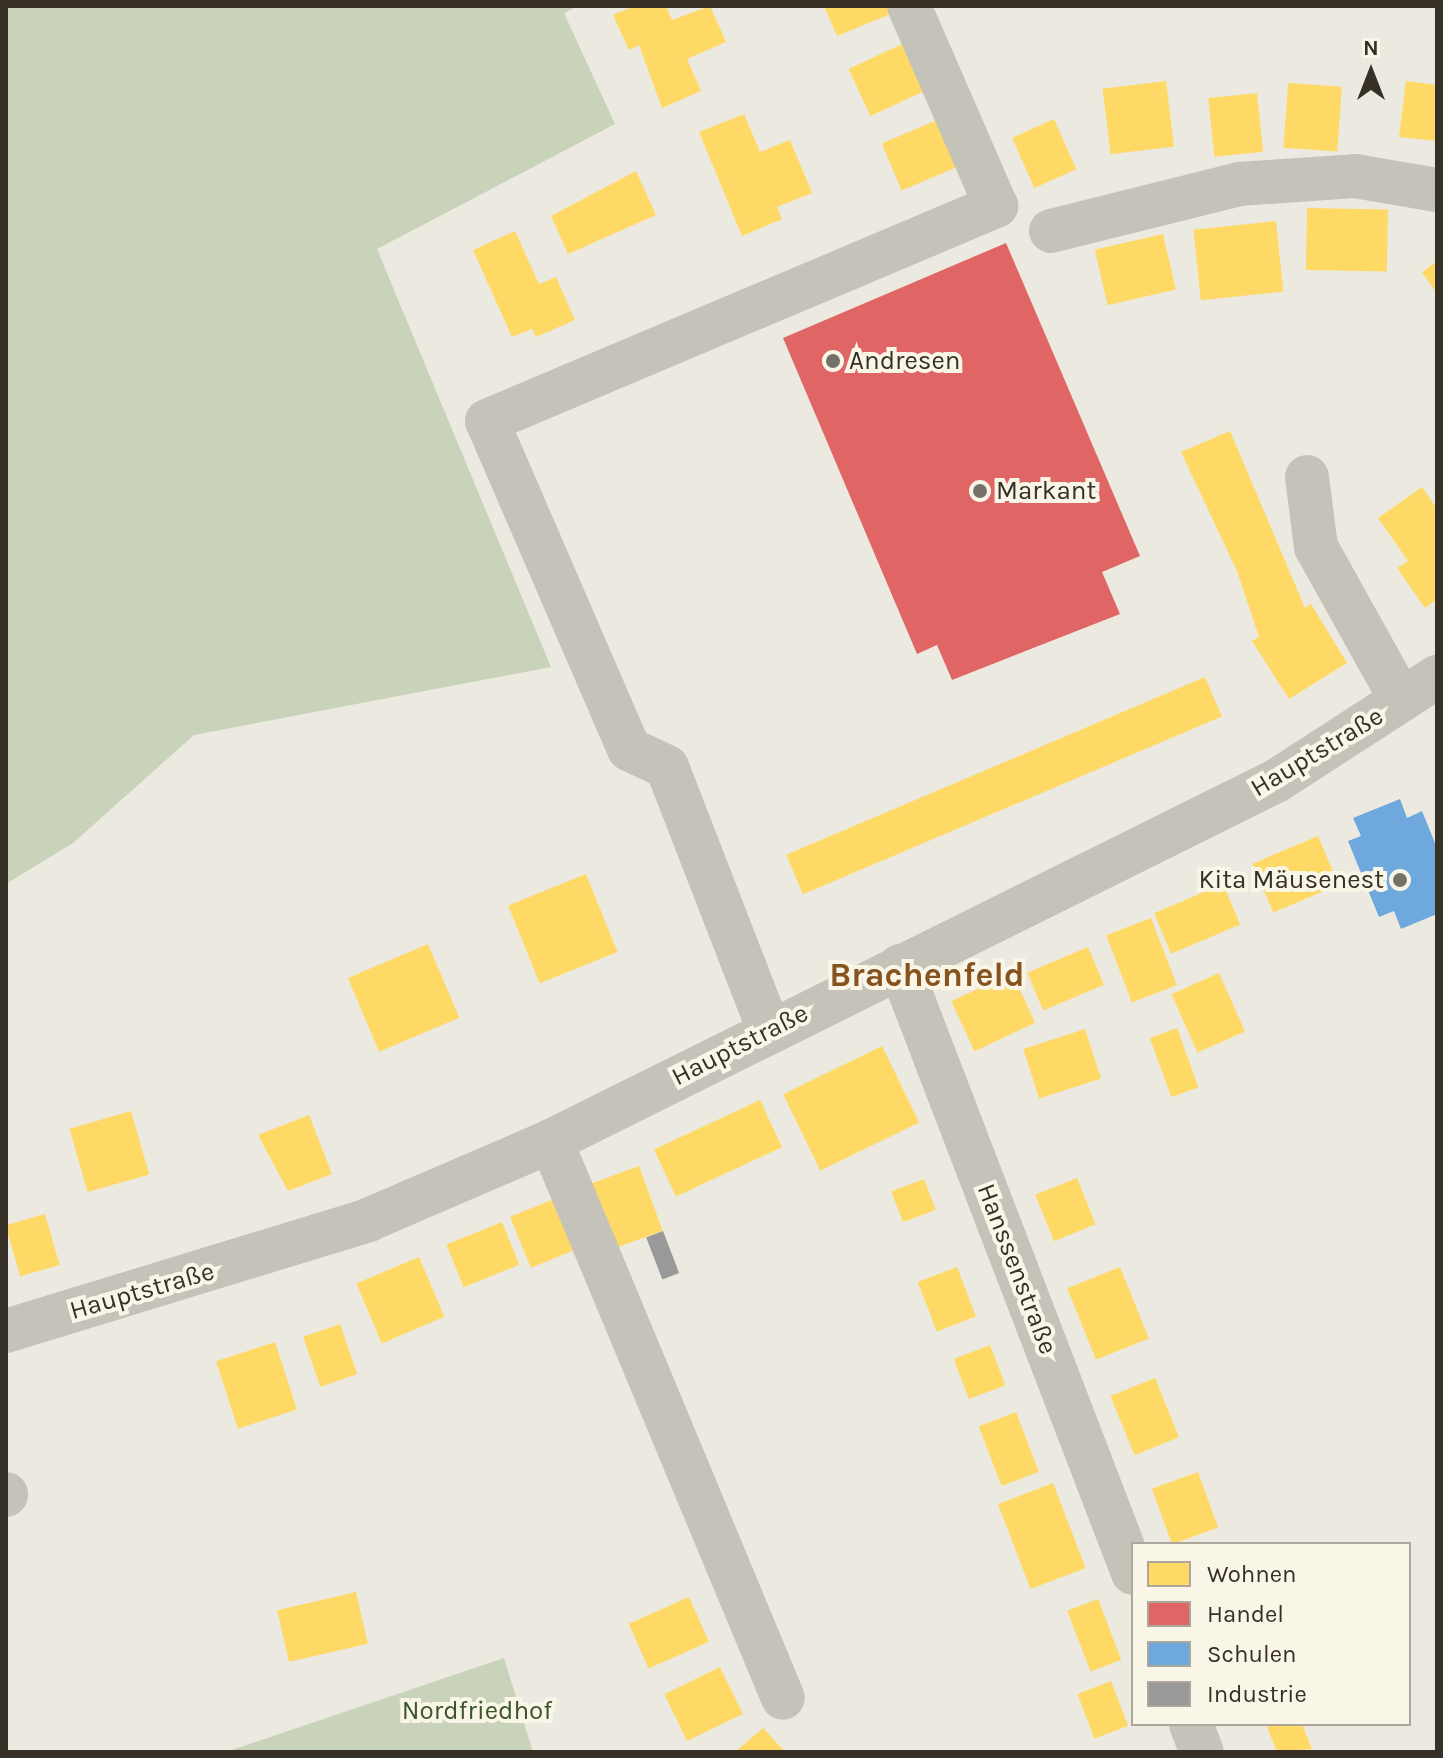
<!DOCTYPE html>
<html>
<head>
<meta charset="utf-8">
<style>
  body { margin:0 }
  #map { position:relative; width:1443px; height:1758px; overflow:hidden; background:#eceae0; font-family:Karla,sans-serif }
  div>[style] { position:absolute }
  [style*='--x'] { left:calc(var(--x)*1px); top:calc(var(--y)*1px); width:calc(var(--w)*1px); rotate:calc(var(--a)*1deg) }
  .green>* { inset:0; background:#c8d3ba }
  .homes>* { inset:0; background:#ffd966; transform-origin:0 0 }
  .shops>* { inset:0; background:#e06666 }
  .schools>* { inset:0; background:#6fa8dc }
  .industry>* { inset:0; background:#999; transform-origin:0 0 }
  .minor>* { height:44px; margin:-22px; padding:0 22px; transform-origin:22px; border-radius:22px; background:#c5c2b9 }
  .dots>* { width:22px; height:22px; translate:-50% -50%; box-sizing:border-box; border:4px solid #faf6e7; border-radius:50% }
  span { translate:-50% -50%; white-space:nowrap; text-align:center; line-height:1.15; -webkit-text-stroke:8px #faf6e7; paint-order:stroke }
  .poi-label { font-size:26px; color:#363027 }
  .left { translate:0 -50%; text-align:left }
  .right { translate:-100% -50%; text-align:right }
  .street-label { font-size:26px; color:#363027 }
  .park-label { font-size:26px; color:#3a552b }
  .district-label { font-size:34px; color:#86531f; font-weight:700 }
  .frame { position:absolute; inset:0; border:8px solid #363027; pointer-events:none }
  .legend { position:absolute; left:1131px; top:1542px; width:280px; height:184px; box-sizing:border-box; background:#faf6e7; border:2px solid #aca79a; margin:0; padding:10px 14px; list-style:none; font-size:24px; color:#363027 }
  .legend li { display:flex; align-items:center; gap:16px; height:40px }
  .legend b { width:40px; border:2px solid #aca79a }
  .north { position:absolute; left:1331px; top:32px; width:80px; height:80px; -webkit-text-stroke:6px #faf6e7; paint-order:stroke; rotate:0deg; font-size:22px; font-weight:700; line-height:32px; text-align:center; color:#363027 }
  .north::after { content:''; display:block; margin:auto; width:28px; height:36px; background:#363027; clip-path:polygon(50% 0,100% 100%,50% 72%,0 100%) }
</style>
</head>
<body>
<div id="map">
  <div class="green">
    <div style="clip-path:polygon(6px 6px,578px 6px,564px 13px,615px 124px,377px 249px,551px 667px,194px 735px,73px 843px,6px 884px)"></div>
    <div style="clip-path:polygon(504px 1658px,533px 1752px,226px 1752px)"></div>
  </div>
  <div class="homes">
    <div style="clip-path:polygon(634px 6px,666px 6px,672px 20px,710px 6px,726px 42px,687px 59px,701px 91px,662px 108px,639px 45px,629px 50px,613px 15px)"></div>
    <div style="clip-path:polygon(824px 6px,890px 6px,893px 13px,837px 36px)"></div>
    <div style="left:902px;top:44px;width:52px;height:59px;rotate:65deg"></div>
    <div style="left:1166px;top:81px;width:66px;height:64px;rotate:83deg"></div>
    <div style="clip-path:polygon(1406px 81px,1437px 85px,1437px 141px,1399px 137px)"></div>
    <div style="left:1288px;top:83px;width:54px;height:65px;rotate:4deg"></div>
    <div style="left:1257px;top:93px;width:59px;height:49px;rotate:84deg"></div>
    <div style="clip-path:polygon(744px 114px,760px 152px,790px 140px,812px 193px,777px 207px,782px 219px,742px 236px,699px 132px)"></div>
    <div style="left:1054px;top:119px;width:55px;height:46px;rotate:66deg"></div>
    <div style="left:937px;top:120px;width:51px;height:60px;rotate:67deg"></div>
    <div style="clip-path:polygon(636px 171px,656px 215px,568px 254px,551px 216px)"></div>
    <div style="left:1307px;top:208px;width:81px;height:62px;rotate:1deg"></div>
    <div style="left:1276px;top:221px;width:71px;height:83px;rotate:84deg"></div>
    <div style="clip-path:polygon(515px 231px,539px 284px,556px 277px,575px 320px,536px 337px,532px 329px,512px 337px,473px 250px)"></div>
    <div style="left:1163px;top:234px;width:57px;height:70px;rotate:77deg"></div>
    <div style="clip-path:polygon(1437px 261px,1437px 294px,1422px 272px)"></div>
    <div style="clip-path:polygon(1230px 431px,1305px 608px,1311px 604px,1347px 663px,1289px 699px,1252px 641px,1259px 637px,1237px 571px,1181px 452px)"></div>
    <div style="clip-path:polygon(1422px 487px,1437px 509px,1437px 599px,1425px 608px,1397px 568px,1408px 561px,1378px 518px)"></div>
    <div style="left:1205px;top:677px;width:43px;height:455px;rotate:67deg"></div>
    <div style="left:1318px;top:836px;width:53px;height:71px;rotate:67deg"></div>
    <div style="left:586px;top:874px;width:84px;height:84px;rotate:68deg"></div>
    <div style="left:1223px;top:884px;width:44px;height:75px;rotate:67deg"></div>
    <div style="left:1151px;top:918px;width:72px;height:48px;rotate:69deg"></div>
    <div style="left:428px;top:944px;width:80px;height:87px;rotate:67deg"></div>
    <div style="left:1088px;top:947px;width:41px;height:66px;rotate:67deg"></div>
    <div style="left:1012px;top:973px;width:55px;height:67px;rotate:65deg"></div>
    <div style="left:1219px;top:973px;width:64px;height:52px;rotate:66deg"></div>
    <div style="left:1177px;top:1028px;width:63px;height:29px;rotate:70deg"></div>
    <div style="left:1085px;top:1029px;width:52px;height:65px;rotate:72deg"></div>
    <div style="left:882px;top:1046px;width:85px;height:110px;rotate:64deg"></div>
    <div style="left:760px;top:1100px;width:52px;height:117px;rotate:65deg"></div>
    <div style="left:131px;top:1111px;width:66px;height:64px;rotate:74deg"></div>
    <div style="clip-path:polygon(309px 1115px,332px 1174px,288px 1191px,258px 1135px)"></div>
    <div style="left:639px;top:1166px;width:69px;height:53px;rotate:70deg"></div>
    <div style="left:1077px;top:1178px;width:50px;height:45px;rotate:68deg"></div>
    <div style="left:924px;top:1179px;width:33px;height:35px;rotate:69deg"></div>
    <div style="left:564px;top:1195px;width:55px;height:58px;rotate:68deg"></div>
    <div style="left:45px;top:1214px;width:53px;height:41px;rotate:74deg"></div>
    <div style="left:502px;top:1222px;width:46px;height:60px;rotate:68deg"></div>
    <div style="left:419px;top:1257px;width:65px;height:68px;rotate:67deg"></div>
    <div style="left:957px;top:1267px;width:53px;height:42px;rotate:69deg"></div>
    <div style="left:1120px;top:1267px;width:77px;height:57px;rotate:68deg"></div>
    <div style="left:340px;top:1324px;width:53px;height:39px;rotate:71deg"></div>
    <div style="left:275px;top:1342px;width:71px;height:62px;rotate:72deg"></div>
    <div style="left:990px;top:1345px;width:43px;height:39px;rotate:69deg"></div>
    <div style="left:1155px;top:1378px;width:64px;height:48px;rotate:68deg"></div>
    <div style="left:1016px;top:1412px;width:64px;height:40px;rotate:69deg"></div>
    <div style="left:1198px;top:1472px;width:59px;height:49px;rotate:70deg"></div>
    <div style="left:1053px;top:1483px;width:91px;height:59px;rotate:69deg"></div>
    <div style="left:356px;top:1592px;width:53px;height:81px;rotate:77deg"></div>
    <div style="left:689px;top:1597px;width:49px;height:66px;rotate:66deg"></div>
    <div style="left:1098px;top:1599px;width:65px;height:33px;rotate:69deg"></div>
    <div style="left:720px;top:1667px;width:52px;height:62px;rotate:64deg"></div>
    <div style="left:1111px;top:1681px;width:48px;height:36px;rotate:69deg"></div>
    <div style="clip-path:polygon(1266px 1724px,1302px 1724px,1312px 1749px,1277px 1752px)"></div>
    <div style="clip-path:polygon(763px 1728px,785px 1752px,735px 1752px)"></div>
  </div>
  <div class="shops">
    <div style="clip-path:polygon(1006px 243px,1140px 556px,1102px 572px,1120px 614px,952px 680px,937px 645px,917px 654px,783px 338px)"></div>
  </div>
  <div class="schools">
    <div style="clip-path:polygon(1400px 799px,1407px 818px,1422px 811px,1437px 848px,1437px 914px,1401px 929px,1394px 911px,1379px 917px,1348px 841px,1361px 836px,1353px 818px)"></div>
  </div>
  <div class="industry">
    <div style="left:663px;top:1231px;width:45px;height:18px;rotate:69deg"></div>
  </div>
  <div class="minor">
    <div style="--x:1051;--y:231;--w:194;--a:-14"></div>
    <div style="--x:1239;--y:184;--w:116;--a:-3.9"></div>
    <div style="--x:1355;--y:176;--w:83;--a:9.7"></div>
    <div style="--x:1307;--y:477;--w:71;--a:82.7"></div>
    <div style="--x:1316;--y:547;--w:175;--a:60.9"></div>
    <div style="--x:900;--y:966;--w:650;--a:69"></div>
    <div style="--x:769;--y:1030;--w:282;--a:-111.2"></div>
    <div style="--x:667;--y:767;--w:42;--a:-154.7"></div>
    <div style="--x:629;--y:749;--w:357;--a:-113.4"></div>
    <div style="--x:487;--y:421;--w:553;--a:-22.9"></div>
    <div style="--x:996;--y:206;--w:218;--a:-113.5"></div>
    <div style="--x:551;--y:1141;--w:603;--a:67.39"></div>
    <div style="--x:6;--y:1331;--w:379;--a:-17"></div>
    <div style="--x:368;--y:1220;--w:199;--a:-23.3"></div>
    <div style="--x:551;--y:1141;--w:809;--a:-26.41"></div>
    <div style="--x:1276;--y:781;--w:192;--a:-32.9"></div>
    <div style="--x:6;--y:1494;--w:1;--a:90"></div>
    <div style="--x:1191;--y:1724;--w:30;--a:69"></div>
  </div>
  <div class="dots">
    <div style="left:833px;top:361px;background:#767168"></div>
    <div style="left:980px;top:491px;background:#767168"></div>
    <div style="left:1400px;top:880px;background:#767168"></div>
  </div>
  <div class="poi-label">
    <span class="left" style="left:849px;top:361px">Andresen</span>
    <span class="left" style="left:996px;top:491px">Markant</span>
    <span class="right" style="left:1384px;top:880px">Kita Mäusenest</span>
  </div>
  <div class="street-label">
    <span style="left:1317px;top:752px;rotate:-31deg">Hauptstraße</span>
    <span style="left:740px;top:1045px;rotate:-27deg">Hauptstraße</span>
    <span style="left:1017px;top:1269px;rotate:69deg">Hanssenstraße</span>
    <span style="left:142px;top:1291px;rotate:-16deg">Hauptstraße</span>
  </div>
  <div class="park-label">
    <span style="left:477px;top:1711px">Nordfriedhof</span>
  </div>
  <div class="district-label">
    <span style="left:927px;top:976px">Brachenfeld</span>
  </div>
  <div class="frame"></div>
  <ul class="legend">
  <li><b style="height:22px;background:#ffd966"></b>Wohnen</li>
  <li><b style="height:22px;background:#e06666"></b>Handel</li>
  <li><b style="height:22px;background:#6fa8dc"></b>Schulen</li>
  <li><b style="height:22px;background:#999"></b>Industrie</li>
  </ul>
  <div class="north">N</div>
</div>
</body>
</html>
